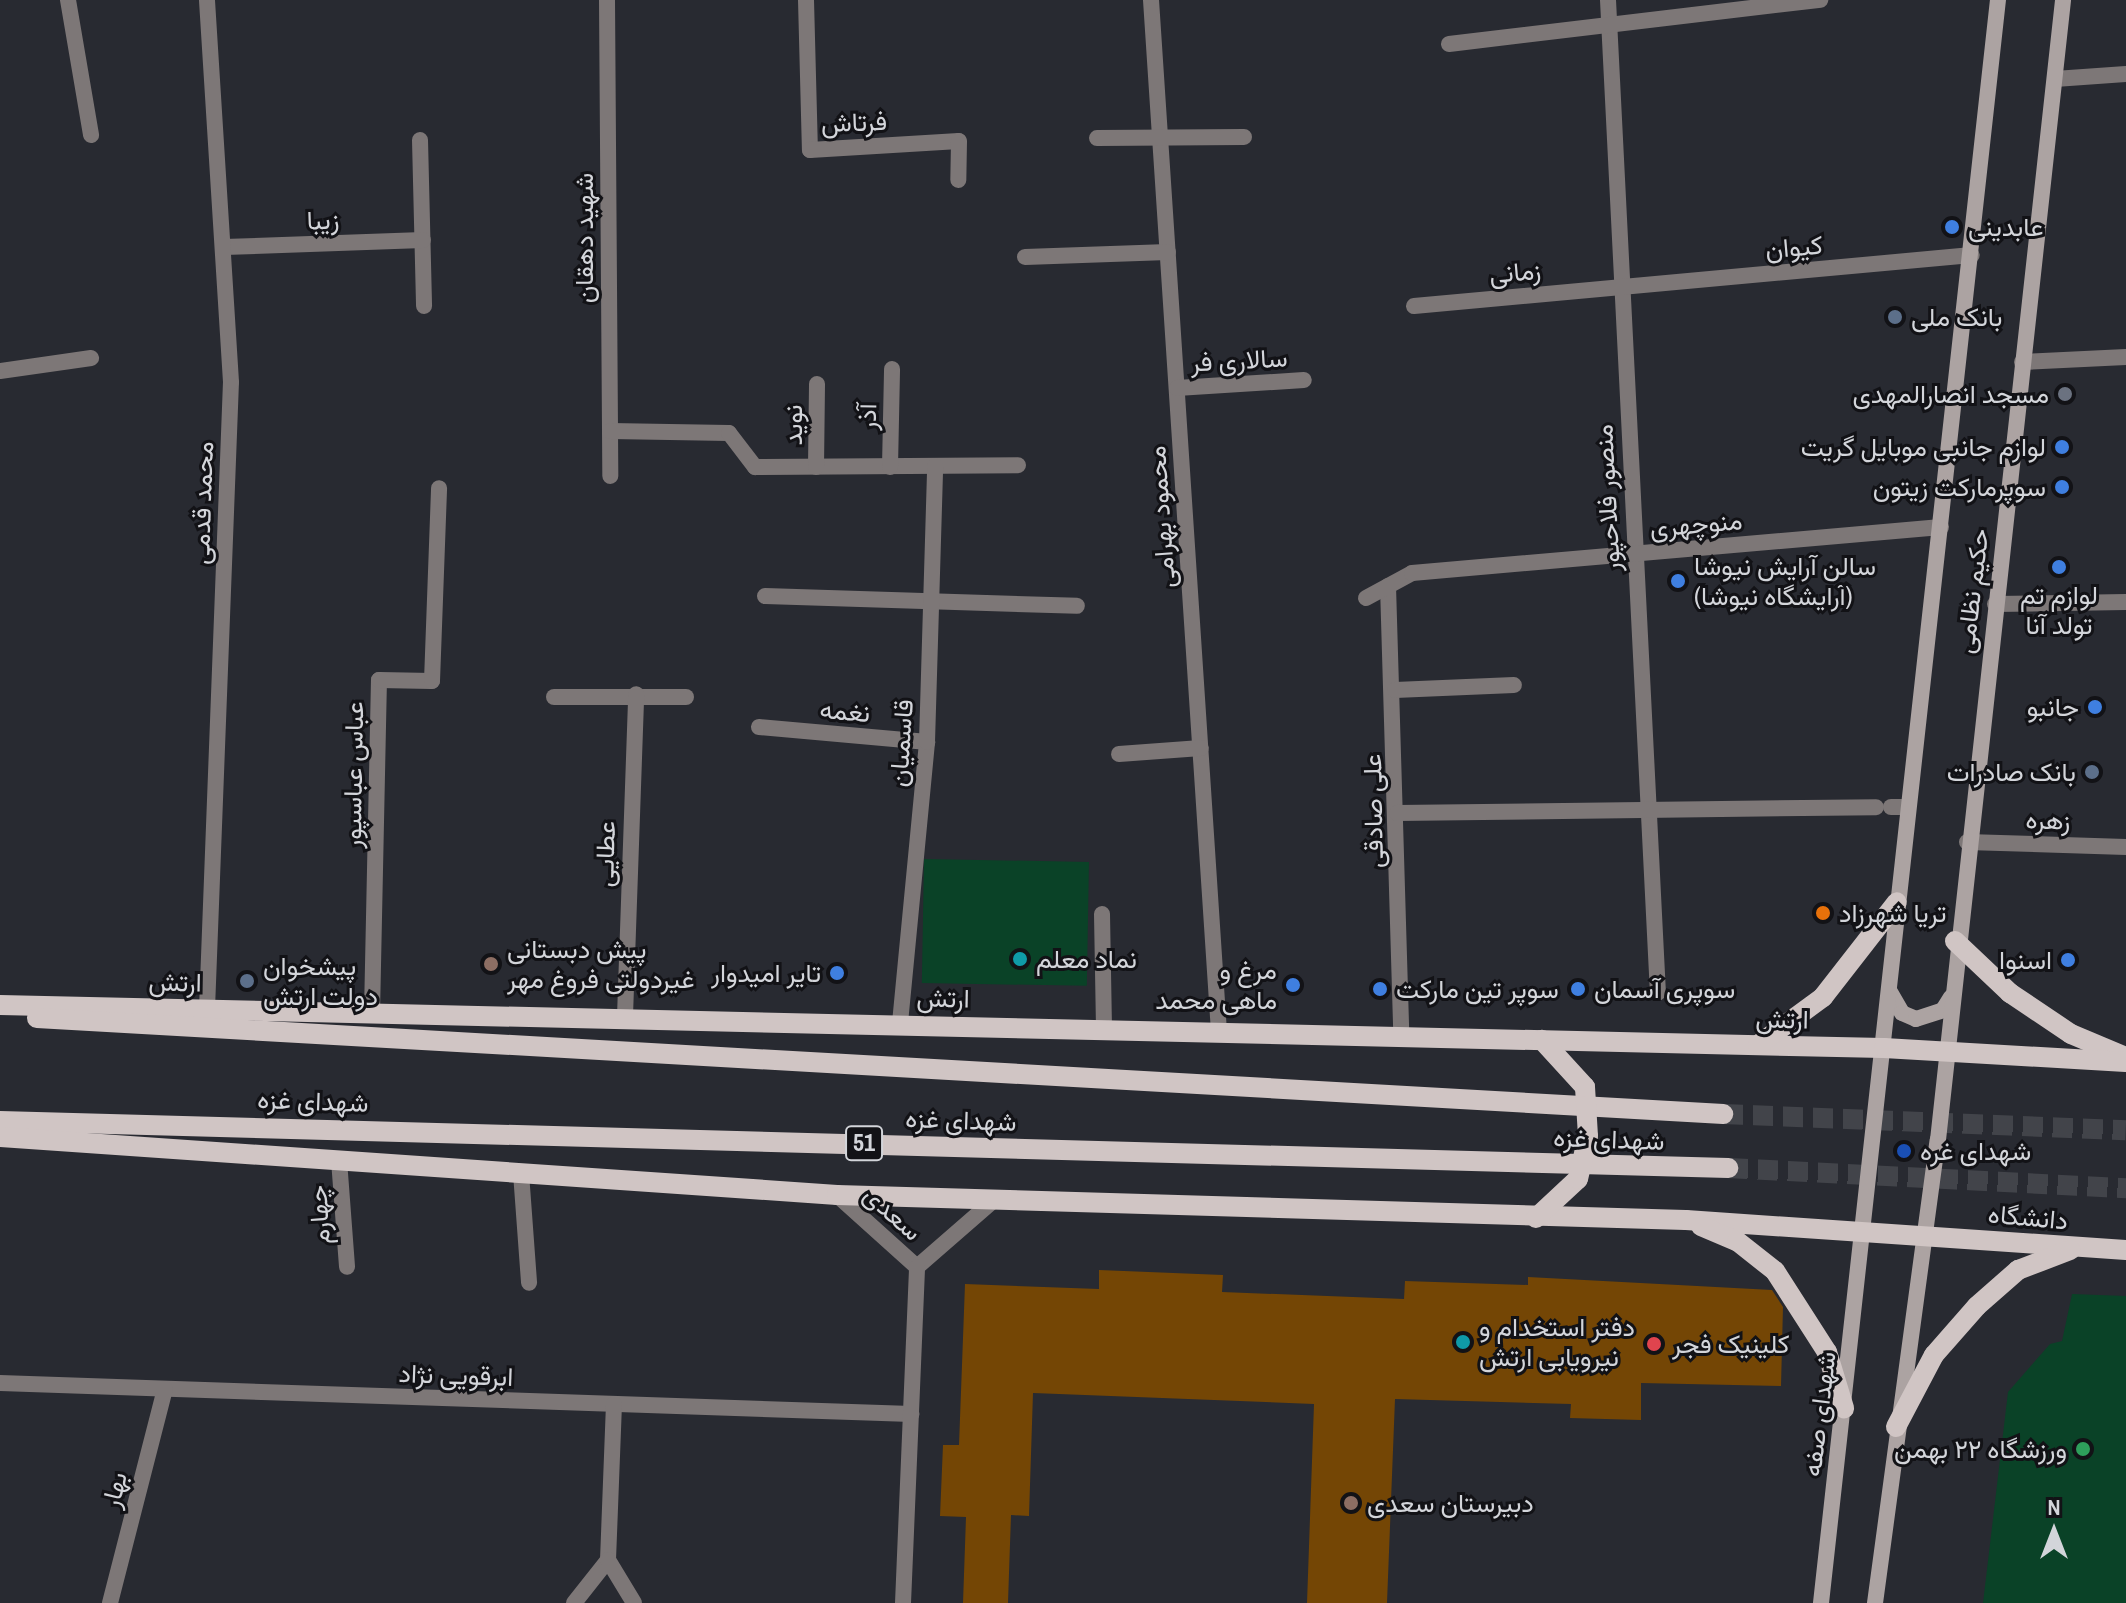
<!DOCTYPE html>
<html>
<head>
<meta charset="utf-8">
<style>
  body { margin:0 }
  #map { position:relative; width:2126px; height:1603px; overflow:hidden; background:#282a31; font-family:"Archivo Narrow",Vazirmatn,sans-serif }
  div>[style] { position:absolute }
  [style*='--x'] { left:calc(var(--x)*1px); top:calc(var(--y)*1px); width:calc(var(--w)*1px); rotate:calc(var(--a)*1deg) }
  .green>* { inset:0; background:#0a4227; transform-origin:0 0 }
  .building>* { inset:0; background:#744605 }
  .primary-tunnel>* { height:20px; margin-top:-10px; transform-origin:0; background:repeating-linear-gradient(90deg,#42444a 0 20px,transparent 0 30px) }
  .minor>* { height:16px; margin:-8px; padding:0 8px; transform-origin:8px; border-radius:8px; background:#7d7777 }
  .secondary>* { height:16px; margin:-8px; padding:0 8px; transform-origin:8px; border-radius:8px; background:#aca3a2 }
  .primary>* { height:20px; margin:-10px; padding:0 10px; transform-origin:10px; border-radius:10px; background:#d0c5c4 }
  .primary-bridge>* { height:20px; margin:-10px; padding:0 10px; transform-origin:10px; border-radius:10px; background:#d0c5c4 }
  .dots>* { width:22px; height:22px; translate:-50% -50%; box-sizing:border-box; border:4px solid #121216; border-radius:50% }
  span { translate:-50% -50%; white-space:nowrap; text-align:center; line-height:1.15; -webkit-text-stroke:6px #121216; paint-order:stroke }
  .shield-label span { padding:2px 6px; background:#121216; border:2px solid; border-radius:6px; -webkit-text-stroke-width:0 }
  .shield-label { font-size:24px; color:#d3d5da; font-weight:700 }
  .street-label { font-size:26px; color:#d3d5da }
  .poi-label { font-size:26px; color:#d3d5da }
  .left { translate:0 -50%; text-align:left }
  .right { translate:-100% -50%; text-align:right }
  .north { position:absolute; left:2014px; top:1491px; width:80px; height:80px; -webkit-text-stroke:6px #121216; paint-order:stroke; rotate:0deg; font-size:22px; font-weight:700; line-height:32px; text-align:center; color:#d3d5da }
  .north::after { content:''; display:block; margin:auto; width:28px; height:36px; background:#d3d5da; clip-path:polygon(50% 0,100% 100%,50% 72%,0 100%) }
</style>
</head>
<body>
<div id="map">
  <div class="green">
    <div style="left:924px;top:859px;width:165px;height:124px;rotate:1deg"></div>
    <div style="clip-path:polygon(2072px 1294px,2126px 1296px,2126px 1603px,1983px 1603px,2008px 1392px,2050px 1344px,2062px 1341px)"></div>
  </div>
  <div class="building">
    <div style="clip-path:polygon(1099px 1270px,1223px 1275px,1222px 1292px,1404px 1299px,1405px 1281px,1528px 1285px,1528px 1277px,1772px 1290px,1783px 1307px,1781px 1386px,1641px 1383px,1641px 1420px,1570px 1418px,1571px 1404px,1395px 1399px,1387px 1603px,1307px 1603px,1314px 1404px,1033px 1393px,1029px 1516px,1011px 1515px,1008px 1603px,963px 1603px,966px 1517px,940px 1516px,943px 1445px,959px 1445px,965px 1284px,1099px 1289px)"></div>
  </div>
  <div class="primary-tunnel">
    <div style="--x:1723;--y:1114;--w:403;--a:2.3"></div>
    <div style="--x:1728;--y:1168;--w:399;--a:2.9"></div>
  </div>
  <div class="minor">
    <div style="--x:68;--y:0;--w:137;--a:80.3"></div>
    <div style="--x:607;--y:0;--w:476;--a:89.6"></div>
    <div style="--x:806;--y:0;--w:150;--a:88.5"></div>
    <div style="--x:810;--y:150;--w:149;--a:-3.5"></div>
    <div style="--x:959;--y:141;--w:39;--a:91"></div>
    <div style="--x:1151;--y:0;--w:1034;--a:86.23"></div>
    <div style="--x:1608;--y:0;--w:994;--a:87.12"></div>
    <div style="--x:1449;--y:44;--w:374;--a:-6.8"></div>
    <div style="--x:2055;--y:79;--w:71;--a:-4"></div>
    <div style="--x:1097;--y:138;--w:147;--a:-0.4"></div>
    <div style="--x:420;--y:140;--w:166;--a:88.6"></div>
    <div style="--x:224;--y:247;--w:199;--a:-2"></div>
    <div style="--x:1025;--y:257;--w:143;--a:-2"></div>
    <div style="--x:1414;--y:306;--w:560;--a:-5.22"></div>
    <div style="--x:2022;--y:362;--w:104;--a:-2.8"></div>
    <div style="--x:0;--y:371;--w:92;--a:-8.1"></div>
    <div style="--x:1177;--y:388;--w:127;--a:-3.6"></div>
    <div style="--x:610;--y:431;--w:119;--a:1"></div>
    <div style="--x:729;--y:433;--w:43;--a:52.6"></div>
    <div style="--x:755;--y:467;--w:263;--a:-0.4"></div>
    <div style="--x:816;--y:467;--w:83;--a:-89.3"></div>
    <div style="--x:890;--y:467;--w:98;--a:-88.8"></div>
    <div style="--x:1388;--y:586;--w:450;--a:88.3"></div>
    <div style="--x:765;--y:596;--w:312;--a:1.8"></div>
    <div style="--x:1366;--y:598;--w:52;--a:-28.5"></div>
    <div style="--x:1412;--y:573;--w:531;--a:-4.97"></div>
    <div style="--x:1995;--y:604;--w:131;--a:-0.9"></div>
    <div style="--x:1395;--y:690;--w:119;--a:-2.4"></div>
    <div style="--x:554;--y:697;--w:132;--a:0"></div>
    <div style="--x:759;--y:727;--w:169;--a:5.1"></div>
    <div style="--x:1119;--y:754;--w:82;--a:-4.2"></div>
    <div style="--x:1891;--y:807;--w:17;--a:0"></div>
    <div style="--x:1397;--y:813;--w:479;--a:-0.7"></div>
    <div style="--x:1967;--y:842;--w:159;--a:1.8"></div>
    <div style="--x:1102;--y:914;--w:114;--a:89"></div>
    <div style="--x:207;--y:1009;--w:627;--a:-87.81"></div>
    <div style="--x:231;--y:382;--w:383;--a:-93.6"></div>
    <div style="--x:372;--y:1013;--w:333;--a:-88.8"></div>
    <div style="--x:379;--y:680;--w:53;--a:1.1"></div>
    <div style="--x:432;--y:681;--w:193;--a:-87.9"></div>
    <div style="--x:625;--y:1016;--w:322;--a:-88"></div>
    <div style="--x:900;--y:1023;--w:282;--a:-84.5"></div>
    <div style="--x:927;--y:742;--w:276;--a:-88.3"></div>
    <div style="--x:339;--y:1160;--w:107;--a:85.7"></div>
    <div style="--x:521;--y:1173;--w:110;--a:85.8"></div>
    <div style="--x:837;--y:1195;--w:108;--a:42"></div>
    <div style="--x:917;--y:1267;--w:102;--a:-41"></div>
    <div style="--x:0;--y:1383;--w:912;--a:1.95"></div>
    <div style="--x:608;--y:1560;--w:156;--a:-87.8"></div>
    <div style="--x:110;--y:1603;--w:221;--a:-75.6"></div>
    <div style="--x:574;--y:1603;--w:55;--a:-51.7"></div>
    <div style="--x:608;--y:1560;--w:50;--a:58.8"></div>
    <div style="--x:903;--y:1603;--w:336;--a:-87.6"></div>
  </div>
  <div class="secondary">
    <div style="--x:1890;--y:992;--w:24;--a:60"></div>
    <div style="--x:1902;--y:1013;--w:15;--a:23"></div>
    <div style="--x:1916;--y:1019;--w:28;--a:-18"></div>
    <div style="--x:1943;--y:1010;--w:15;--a:-58"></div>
    <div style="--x:1821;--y:1603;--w:1613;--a:-83.7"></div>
    <div style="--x:1875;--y:1603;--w:467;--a:-82.3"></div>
    <div style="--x:1938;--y:1140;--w:1147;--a:-83.74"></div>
  </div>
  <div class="primary">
    <div style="--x:1955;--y:941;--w:76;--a:43.4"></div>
    <div style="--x:2010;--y:993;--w:73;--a:33.9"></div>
    <div style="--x:2071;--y:1034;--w:60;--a:22.7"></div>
    <div style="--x:0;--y:1005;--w:1884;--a:1.31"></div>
    <div style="--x:1884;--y:1048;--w:242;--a:3.3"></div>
    <div style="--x:37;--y:1018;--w:1689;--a:3.26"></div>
    <div style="--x:1758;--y:1045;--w:81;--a:-36.4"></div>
    <div style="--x:1823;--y:997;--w:120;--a:-52.1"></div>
    <div style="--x:0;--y:1121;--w:1729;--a:1.56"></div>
    <div style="--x:0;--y:1137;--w:839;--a:3.96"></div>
    <div style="--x:837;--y:1195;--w:849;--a:1.69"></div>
    <div style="--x:1686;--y:1220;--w:441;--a:3.9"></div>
    <div style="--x:1701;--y:1226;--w:39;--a:23"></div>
    <div style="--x:1737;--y:1241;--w:48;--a:38.3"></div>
    <div style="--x:1775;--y:1271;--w:96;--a:57.3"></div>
    <div style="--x:1827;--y:1352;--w:59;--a:73.1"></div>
    <div style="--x:1896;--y:1427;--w:81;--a:-62.2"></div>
    <div style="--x:1934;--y:1355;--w:65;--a:-48.7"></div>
    <div style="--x:1977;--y:1306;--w:55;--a:-41.3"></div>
    <div style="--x:2018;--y:1270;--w:56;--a:-21"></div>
  </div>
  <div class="primary-bridge">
    <div style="--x:1536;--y:1218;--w:57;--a:-42.9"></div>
    <div style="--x:1578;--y:1179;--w:44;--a:-76.9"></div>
    <div style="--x:1588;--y:1136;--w:49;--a:-93.5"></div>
    <div style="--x:1585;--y:1087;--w:64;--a:-132.5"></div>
  </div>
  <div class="dots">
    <div style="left:1952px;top:227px;background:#3f7fe0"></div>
    <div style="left:1895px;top:317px;background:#5c6f8a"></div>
    <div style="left:2065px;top:394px;background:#6b7280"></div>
    <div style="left:2062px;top:447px;background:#3f7fe0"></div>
    <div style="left:2062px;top:487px;background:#3f7fe0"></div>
    <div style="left:2059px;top:567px;background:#3f7fe0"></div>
    <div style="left:1678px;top:581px;background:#3f7fe0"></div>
    <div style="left:2095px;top:707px;background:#3f7fe0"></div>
    <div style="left:2092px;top:772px;background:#5c6f8a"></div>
    <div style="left:1823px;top:913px;background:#e8710a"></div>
    <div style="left:1020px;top:959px;background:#0f9aa8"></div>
    <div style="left:2068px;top:960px;background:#3f7fe0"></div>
    <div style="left:491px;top:964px;background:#8d6e63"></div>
    <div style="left:837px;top:973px;background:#3f7fe0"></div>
    <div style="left:247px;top:981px;background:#5c6f8a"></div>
    <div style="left:1293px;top:985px;background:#3f7fe0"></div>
    <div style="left:1380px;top:989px;background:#3f7fe0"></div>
    <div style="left:1578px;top:989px;background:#3f7fe0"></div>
    <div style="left:1904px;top:1151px;background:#1a4fb4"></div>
    <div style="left:1463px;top:1342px;background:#0f9aa8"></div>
    <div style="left:1654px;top:1344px;background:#e0444e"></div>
    <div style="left:2083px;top:1449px;background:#2e9e5b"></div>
    <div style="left:1351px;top:1503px;background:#8d6e63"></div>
  </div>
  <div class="shield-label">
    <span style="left:864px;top:1143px">51</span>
  </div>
  <div class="street-label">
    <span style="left:854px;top:122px;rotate:-2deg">فرتاش</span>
    <span style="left:323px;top:220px;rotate:-2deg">زیبا</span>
    <span style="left:584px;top:238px;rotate:-90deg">شهید دهقان</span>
    <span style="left:1794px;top:247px;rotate:-5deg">کیوان</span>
    <span style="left:1515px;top:272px;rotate:-5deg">زمانی</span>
    <span style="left:1239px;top:360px;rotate:-3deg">سالاری فر</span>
    <span style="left:867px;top:417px;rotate:-89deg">آذر</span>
    <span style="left:793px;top:425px;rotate:-90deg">نوید</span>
    <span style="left:1607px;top:498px;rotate:-93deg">منصور فلاحپور</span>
    <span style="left:202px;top:503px;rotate:-88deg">محمد قدمی</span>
    <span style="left:1161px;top:517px;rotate:-94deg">محمود بهرامی</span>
    <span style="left:1696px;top:524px;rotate:-5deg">منوچهری</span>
    <span style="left:1972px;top:591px;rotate:-83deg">حکیم نظامی</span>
    <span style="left:845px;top:711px;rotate:5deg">نغمه</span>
    <span style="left:901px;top:743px;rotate:-86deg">قاسمیان</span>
    <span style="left:353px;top:775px;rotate:-89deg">عباس عباسپور</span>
    <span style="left:1373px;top:811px;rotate:-91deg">علی صادقی</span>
    <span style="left:2048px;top:820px;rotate:2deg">زهره</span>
    <span style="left:605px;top:854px;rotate:-88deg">عطایی</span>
    <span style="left:175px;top:982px;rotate:1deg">ارتش</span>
    <span style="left:943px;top:998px;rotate:1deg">ارتش</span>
    <span style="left:1782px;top:1019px;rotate:1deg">ارتش</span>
    <span style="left:313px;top:1101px;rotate:2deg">شهدای غزه</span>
    <span style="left:961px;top:1120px;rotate:2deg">شهدای غزه</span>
    <span style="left:1609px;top:1139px;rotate:2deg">شهدای غزه</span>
    <span style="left:893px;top:1213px;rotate:42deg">سعدی</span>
    <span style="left:319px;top:1215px;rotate:-94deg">چهارم</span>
    <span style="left:2028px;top:1217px;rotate:5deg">دانشگاه</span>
    <span style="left:456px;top:1375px;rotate:2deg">ابرقویی نژاد</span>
    <span style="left:1819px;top:1414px;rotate:-83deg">شهدای صفه</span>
    <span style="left:114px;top:1490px;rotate:-76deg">بهار</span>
  </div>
  <div class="poi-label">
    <span class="left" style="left:1968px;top:227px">عابدینی</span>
    <span class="left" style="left:1911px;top:317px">بانک ملی</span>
    <span class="right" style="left:2049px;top:394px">مسجد انصارالمهدی</span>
    <span class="right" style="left:2046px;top:447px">لوازم جانبی موبایل گریت</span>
    <span class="right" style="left:2046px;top:487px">سوپرمارکت زیتون</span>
    <span class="left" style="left:1694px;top:581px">سالن آرایش نیوشا<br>(آرایشگاه نیوشا)</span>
    <span style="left:2059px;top:610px">لوازم تم<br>تولد آنا</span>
    <span class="right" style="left:2079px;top:707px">جانبو</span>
    <span class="right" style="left:2076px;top:772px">بانک صادرات</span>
    <span class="left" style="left:1839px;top:913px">تریا شهرزاد</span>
    <span class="left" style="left:507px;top:964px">پیش دبستانی<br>غیردولتی فروغ مهر</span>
    <span class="left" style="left:1036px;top:959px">نماد معلم</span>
    <span class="right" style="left:2052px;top:960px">اسنوا</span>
    <span class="left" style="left:263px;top:981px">پیشخوان<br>دولت ارتش</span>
    <span class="right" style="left:1277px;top:985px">مرغ و<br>ماهی محمد</span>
    <span class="right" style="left:821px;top:973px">تایر امیدوار</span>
    <span class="left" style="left:1396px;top:989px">سوپر تین مارکت</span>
    <span class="left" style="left:1594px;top:989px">سوپری آسمان</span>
    <span class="left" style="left:1920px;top:1151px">شهدای غره</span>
    <span class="left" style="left:1479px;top:1342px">دفتر استخدام و<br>نیرویابی ارتش</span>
    <span class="left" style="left:1672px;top:1344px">کلینیک فجر</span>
    <span class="right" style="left:2067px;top:1449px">ورزشگاه ۲۲ بهمن</span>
    <span class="left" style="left:1367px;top:1503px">دبیرستان سعدی</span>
  </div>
  <div class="north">N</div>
</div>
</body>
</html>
